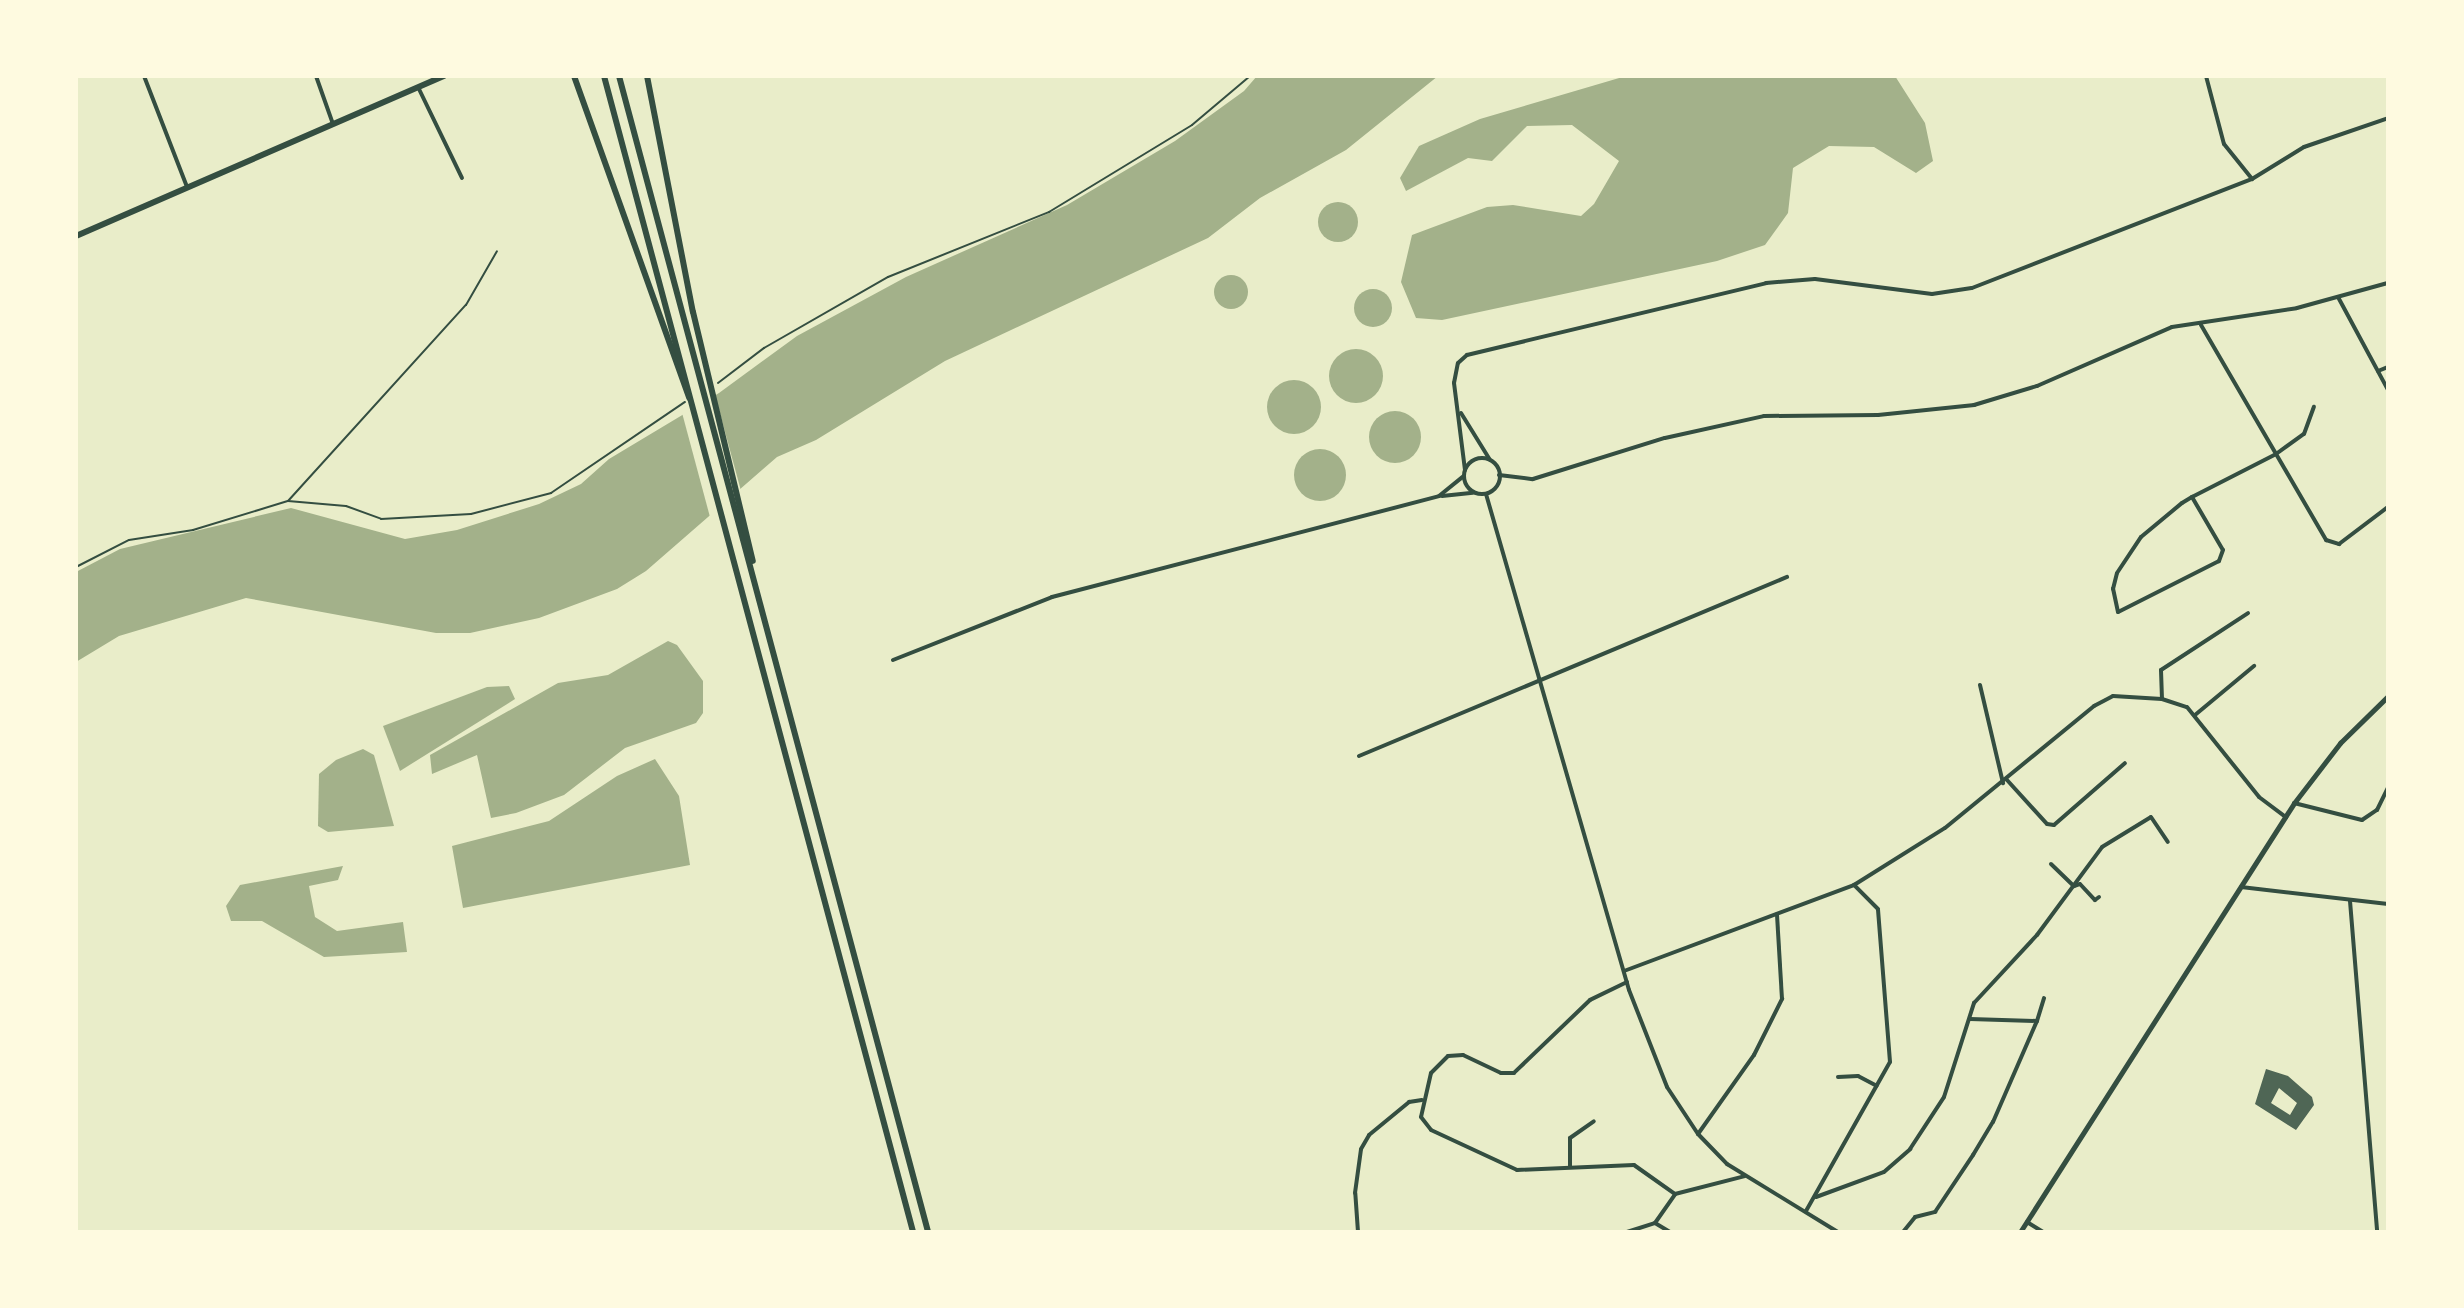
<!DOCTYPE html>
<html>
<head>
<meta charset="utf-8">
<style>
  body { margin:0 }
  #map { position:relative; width:2464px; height:1308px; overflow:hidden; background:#e9edc9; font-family:Lato,sans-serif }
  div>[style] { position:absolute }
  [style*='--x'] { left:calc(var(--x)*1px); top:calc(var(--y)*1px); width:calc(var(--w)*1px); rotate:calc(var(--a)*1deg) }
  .water>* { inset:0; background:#a3b18a }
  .round { border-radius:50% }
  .pier>* { inset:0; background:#e9edc9 }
  .building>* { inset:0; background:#4f6655 }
  .path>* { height:2px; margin:-1px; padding:0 1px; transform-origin:1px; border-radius:1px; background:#344e41 }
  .minor>* { height:4px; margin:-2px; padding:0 2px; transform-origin:2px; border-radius:2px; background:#344e41 }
  .minor>.ring { margin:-2px; padding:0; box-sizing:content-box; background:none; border:4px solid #344e41; border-radius:50% }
  .tertiary>* { height:5px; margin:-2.5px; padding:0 2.5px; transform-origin:2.5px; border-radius:2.5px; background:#344e41 }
  .secondary>* { height:6px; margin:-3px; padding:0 3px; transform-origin:3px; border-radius:3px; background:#344e41 }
  .trunk>* { height:6px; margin:-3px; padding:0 3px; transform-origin:3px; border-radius:3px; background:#344e41 }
  span { translate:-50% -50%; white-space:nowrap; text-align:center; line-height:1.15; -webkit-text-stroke:8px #fefae0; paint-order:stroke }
  .frame { position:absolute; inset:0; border:78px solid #fefae0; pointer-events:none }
</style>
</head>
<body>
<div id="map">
  <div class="water">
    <div style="clip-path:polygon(1257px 76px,1438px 76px,1346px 150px,1260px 198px,1208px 238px,945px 361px,816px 440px,777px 457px,646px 571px,617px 589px,539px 618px,470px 633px,436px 633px,246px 598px,119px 636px,76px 662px,76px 572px,120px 549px,291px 508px,405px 539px,457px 530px,539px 504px,581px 484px,609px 459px,719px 393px,797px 336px,906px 277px,1067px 205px,1175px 141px,1244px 91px)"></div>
    <div style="clip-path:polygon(1626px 76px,1895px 76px,1925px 123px,1933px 161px,1916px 173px,1874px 147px,1829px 146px,1793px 168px,1788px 213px,1765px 245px,1717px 261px,1442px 320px,1416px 318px,1401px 282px,1412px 235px,1487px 207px,1513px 205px,1581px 216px,1594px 204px,1619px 161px,1572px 125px,1527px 126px,1492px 161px,1468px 158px,1406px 191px,1400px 178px,1419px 146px,1480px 119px)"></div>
    <div class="round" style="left:1318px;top:202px;width:40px;height:40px"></div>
    <div class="round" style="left:1214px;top:275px;width:34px;height:34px"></div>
    <div class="round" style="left:1354px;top:289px;width:38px;height:38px"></div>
    <div class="round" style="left:1329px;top:349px;width:54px;height:54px"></div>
    <div class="round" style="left:1267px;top:380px;width:54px;height:54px"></div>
    <div class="round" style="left:1369px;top:411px;width:52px;height:52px"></div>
    <div class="round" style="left:1294px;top:449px;width:52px;height:52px"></div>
    <div style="clip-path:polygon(668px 641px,677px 645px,703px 681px,703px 713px,696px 723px,625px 748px,564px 795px,516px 813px,491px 818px,477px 755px,432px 774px,430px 755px,558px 683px,608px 675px)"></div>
    <div style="clip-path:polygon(509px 686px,515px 699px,400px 771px,383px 726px,487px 687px)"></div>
    <div style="clip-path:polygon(363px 749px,374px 755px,394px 826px,328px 832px,318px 826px,319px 774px,336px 760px)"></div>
    <div style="clip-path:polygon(655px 759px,679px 796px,690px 865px,463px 908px,452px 846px,549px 821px,617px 776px)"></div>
    <div style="clip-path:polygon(343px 866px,338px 880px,309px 886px,315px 917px,337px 931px,403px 922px,407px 952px,324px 957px,262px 921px,231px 921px,226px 906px,240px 885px)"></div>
  </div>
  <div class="pier">
    <div style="clip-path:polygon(714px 391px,741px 491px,710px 517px,681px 409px)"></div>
  </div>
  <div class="building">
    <div style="clip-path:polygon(evenodd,2266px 1069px,2288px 1076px,2312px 1097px,2314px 1105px,2296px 1130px,2255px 1104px,2266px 1069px,2279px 1088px,2297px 1103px,2290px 1115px,2271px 1103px,2279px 1088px)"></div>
  </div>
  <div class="path">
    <div style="--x:718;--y:383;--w:58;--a:-37.3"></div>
    <div style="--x:764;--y:348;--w:143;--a:-29.8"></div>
    <div style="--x:888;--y:277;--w:174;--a:-22"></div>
    <div style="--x:1049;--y:212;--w:167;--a:-31.3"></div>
    <div style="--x:1192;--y:125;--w:76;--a:-40.2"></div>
    <div style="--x:288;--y:501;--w:58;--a:4.9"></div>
    <div style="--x:346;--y:506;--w:37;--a:20"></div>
    <div style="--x:381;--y:519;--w:90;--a:-3.2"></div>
    <div style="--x:471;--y:514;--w:83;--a:-14.7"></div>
    <div style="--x:551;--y:493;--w:162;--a:-34.2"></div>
    <div style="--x:76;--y:567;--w:59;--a:-27"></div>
    <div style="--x:129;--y:540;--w:65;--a:-8.9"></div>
    <div style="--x:193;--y:530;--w:99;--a:-17"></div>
    <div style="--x:288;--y:501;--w:265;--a:-47.8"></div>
    <div style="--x:466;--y:305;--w:62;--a:-60.1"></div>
  </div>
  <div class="minor">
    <div style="--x:144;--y:76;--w:119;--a:68.8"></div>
    <div style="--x:316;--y:76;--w:51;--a:70.5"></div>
    <div style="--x:2206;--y:76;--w:70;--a:75.2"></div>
    <div style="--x:2224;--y:144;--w:45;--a:51.3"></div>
    <div style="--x:418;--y:87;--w:101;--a:64.2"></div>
    <div style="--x:2338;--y:297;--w:106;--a:61.7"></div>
    <div style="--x:2201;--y:325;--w:249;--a:59.8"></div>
    <div style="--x:2326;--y:540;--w:14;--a:17"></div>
    <div style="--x:2339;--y:544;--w:61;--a:-37.1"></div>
    <div style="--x:2378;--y:371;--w:11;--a:-22"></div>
    <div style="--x:1461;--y:413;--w:55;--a:58.3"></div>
    <div class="ring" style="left:1464px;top:458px;width:32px;height:32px"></div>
    <div style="--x:1465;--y:470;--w:88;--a:-97.2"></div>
    <div style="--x:1454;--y:383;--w:20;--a:-79"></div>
    <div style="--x:1458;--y:363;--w:12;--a:-42"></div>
    <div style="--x:1467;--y:355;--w:308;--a:-13.5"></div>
    <div style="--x:1766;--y:283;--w:49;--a:-4.7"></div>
    <div style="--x:1815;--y:279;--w:118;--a:7.3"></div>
    <div style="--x:1932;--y:294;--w:40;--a:-8.5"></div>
    <div style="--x:1972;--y:288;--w:300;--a:-21.3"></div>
    <div style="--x:2252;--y:179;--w:61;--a:-31.6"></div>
    <div style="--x:2304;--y:147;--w:89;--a:-19"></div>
    <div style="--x:1499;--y:475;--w:34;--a:7"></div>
    <div style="--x:1533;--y:479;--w:138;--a:-17.3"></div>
    <div style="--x:1665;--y:438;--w:101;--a:-12.5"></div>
    <div style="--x:1764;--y:416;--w:114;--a:-0.5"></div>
    <div style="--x:1878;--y:415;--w:97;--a:-5.9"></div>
    <div style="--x:1974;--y:405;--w:66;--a:-16.8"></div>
    <div style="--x:2037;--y:386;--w:147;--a:-23.6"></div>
    <div style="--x:2172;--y:327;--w:126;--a:-8.6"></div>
    <div style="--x:2297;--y:308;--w:94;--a:-15.4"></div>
    <div style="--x:1486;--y:494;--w:516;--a:73.92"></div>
    <div style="--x:1629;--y:990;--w:104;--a:68.6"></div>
    <div style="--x:1667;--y:1087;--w:56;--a:56.6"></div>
    <div style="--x:1698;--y:1134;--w:42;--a:46"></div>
    <div style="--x:1727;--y:1164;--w:130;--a:31.5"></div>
    <div style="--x:1442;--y:496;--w:31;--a:-6"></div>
    <div style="--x:2192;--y:497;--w:61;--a:59.7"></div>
    <div style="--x:2223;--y:550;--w:12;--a:110"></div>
    <div style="--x:2219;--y:561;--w:113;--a:153.2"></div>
    <div style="--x:2118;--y:612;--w:24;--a:-102"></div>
    <div style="--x:2113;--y:589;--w:16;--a:-76"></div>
    <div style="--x:2117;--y:573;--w:43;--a:-56.3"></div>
    <div style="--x:2141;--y:537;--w:53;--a:-39.7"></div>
    <div style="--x:2182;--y:503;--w:12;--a:-31"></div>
    <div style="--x:2192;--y:497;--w:94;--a:-27.1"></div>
    <div style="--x:2276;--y:454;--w:34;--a:-36"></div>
    <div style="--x:2304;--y:434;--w:29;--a:-70"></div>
    <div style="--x:893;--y:660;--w:171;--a:-21.6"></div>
    <div style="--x:1052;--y:597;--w:400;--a:-14.6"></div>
    <div style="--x:1439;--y:496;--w:32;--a:-39"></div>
    <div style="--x:1980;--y:685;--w:101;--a:76.8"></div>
    <div style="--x:2162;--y:699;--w:29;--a:-92"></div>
    <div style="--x:2161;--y:670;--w:104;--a:-33.2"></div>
    <div style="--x:2195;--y:715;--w:77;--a:-39.7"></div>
    <div style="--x:1359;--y:756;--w:464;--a:-22.7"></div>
    <div style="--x:2007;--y:780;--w:59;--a:47.7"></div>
    <div style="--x:2047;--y:824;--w:7;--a:8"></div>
    <div style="--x:2054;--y:825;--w:94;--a:-41.1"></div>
    <div style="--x:2294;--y:803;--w:70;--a:14"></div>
    <div style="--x:2362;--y:820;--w:18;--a:-34"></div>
    <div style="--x:2377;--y:810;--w:25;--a:-64"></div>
    <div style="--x:2051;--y:864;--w:32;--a:44"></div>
    <div style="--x:2074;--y:886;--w:6;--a:-18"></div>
    <div style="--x:2080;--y:884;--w:22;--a:47"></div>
    <div style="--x:2095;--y:900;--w:5;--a:-37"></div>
    <div style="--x:2241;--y:887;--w:148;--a:6.6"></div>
    <div style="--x:2350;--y:901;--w:332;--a:85.3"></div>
    <div style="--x:1624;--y:971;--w:246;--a:-20.5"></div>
    <div style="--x:1854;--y:885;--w:107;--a:-32.1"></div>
    <div style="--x:1945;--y:828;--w:193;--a:-39.3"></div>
    <div style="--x:2094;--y:706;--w:21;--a:-28"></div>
    <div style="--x:2113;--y:696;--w:49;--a:3.5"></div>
    <div style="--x:2162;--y:699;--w:26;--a:18"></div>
    <div style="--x:2187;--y:707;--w:115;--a:51.3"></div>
    <div style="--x:2259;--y:797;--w:34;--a:37"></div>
    <div style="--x:1627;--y:982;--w:41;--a:154.1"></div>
    <div style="--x:1590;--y:1000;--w:105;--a:136.2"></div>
    <div style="--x:1514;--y:1073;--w:13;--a:180"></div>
    <div style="--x:1501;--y:1073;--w:42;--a:-154.7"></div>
    <div style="--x:1463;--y:1055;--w:15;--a:176"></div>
    <div style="--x:1448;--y:1056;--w:24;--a:135"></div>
    <div style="--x:1431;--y:1073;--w:45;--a:102.8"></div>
    <div style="--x:1421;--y:1117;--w:16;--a:52"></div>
    <div style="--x:1431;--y:1130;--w:95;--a:24.9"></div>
    <div style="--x:1517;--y:1170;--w:117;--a:-2.4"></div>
    <div style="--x:1634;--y:1165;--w:50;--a:35.3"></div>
    <div style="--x:2037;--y:1021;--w:24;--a:-73"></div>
    <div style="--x:1838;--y:1077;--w:20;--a:-3"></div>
    <div style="--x:1858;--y:1076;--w:21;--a:28"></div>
    <div style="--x:1698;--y:1134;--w:97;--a:-54.7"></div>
    <div style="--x:1754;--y:1055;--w:63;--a:-63.4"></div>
    <div style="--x:1782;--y:999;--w:85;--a:-93.4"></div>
    <div style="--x:1570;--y:1167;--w:29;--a:-90"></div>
    <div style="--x:1570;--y:1138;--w:29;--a:-35"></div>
    <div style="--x:1816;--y:1197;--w:72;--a:-20.2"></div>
    <div style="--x:1884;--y:1172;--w:35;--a:-41"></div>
    <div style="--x:1910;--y:1149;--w:62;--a:-56.8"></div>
    <div style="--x:1944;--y:1097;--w:99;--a:-72.3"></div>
    <div style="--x:1974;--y:1003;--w:93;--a:-47.2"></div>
    <div style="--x:2037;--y:935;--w:109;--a:-53.5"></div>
    <div style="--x:2102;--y:847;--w:57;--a:-31.5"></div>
    <div style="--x:2151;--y:817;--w:30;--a:56"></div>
    <div style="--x:1806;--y:1211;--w:171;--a:-60.6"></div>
    <div style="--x:1890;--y:1062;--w:153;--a:-94.5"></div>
    <div style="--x:1878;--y:909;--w:34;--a:-135"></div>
    <div style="--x:2027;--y:1222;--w:19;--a:32"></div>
    <div style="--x:1655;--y:1223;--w:17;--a:31"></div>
    <div style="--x:1358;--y:1232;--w:39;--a:-94"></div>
    <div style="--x:1355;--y:1193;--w:44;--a:-82.2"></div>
    <div style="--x:1361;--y:1149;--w:16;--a:-60"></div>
    <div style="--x:1369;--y:1135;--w:52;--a:-39.5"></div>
    <div style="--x:1409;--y:1102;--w:13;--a:-9"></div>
    <div style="--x:1627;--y:1232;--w:29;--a:-18"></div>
    <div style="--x:1655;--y:1223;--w:35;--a:-55"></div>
    <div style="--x:1675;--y:1194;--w:72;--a:-14.4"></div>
    <div style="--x:1873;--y:1232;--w:9;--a:0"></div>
    <div style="--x:1903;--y:1232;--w:19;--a:-51"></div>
    <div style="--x:1915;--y:1217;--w:21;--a:-14"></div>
    <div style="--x:1935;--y:1212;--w:69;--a:-56.3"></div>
    <div style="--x:1973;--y:1155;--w:39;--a:-59"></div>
    <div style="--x:1993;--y:1122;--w:110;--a:-66.5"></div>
    <div style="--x:2037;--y:1021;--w:67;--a:-178.3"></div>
  </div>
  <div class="tertiary">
    <div style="--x:2020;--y:1232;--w:509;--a:-57.43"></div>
    <div style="--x:2294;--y:803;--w:76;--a:-52.5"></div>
    <div style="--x:2340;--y:743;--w:67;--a:-44.4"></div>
  </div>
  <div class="secondary">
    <div style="--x:76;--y:236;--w:401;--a:-23.5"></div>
  </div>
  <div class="trunk">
    <div style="--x:574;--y:76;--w:342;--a:70.3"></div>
    <div style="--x:604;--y:76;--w:1197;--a:75.03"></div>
    <div style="--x:619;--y:76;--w:1197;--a:75.03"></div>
    <div style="--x:647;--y:76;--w:240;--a:79"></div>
    <div style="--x:693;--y:312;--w:256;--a:76.5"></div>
  </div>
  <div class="frame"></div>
</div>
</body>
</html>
